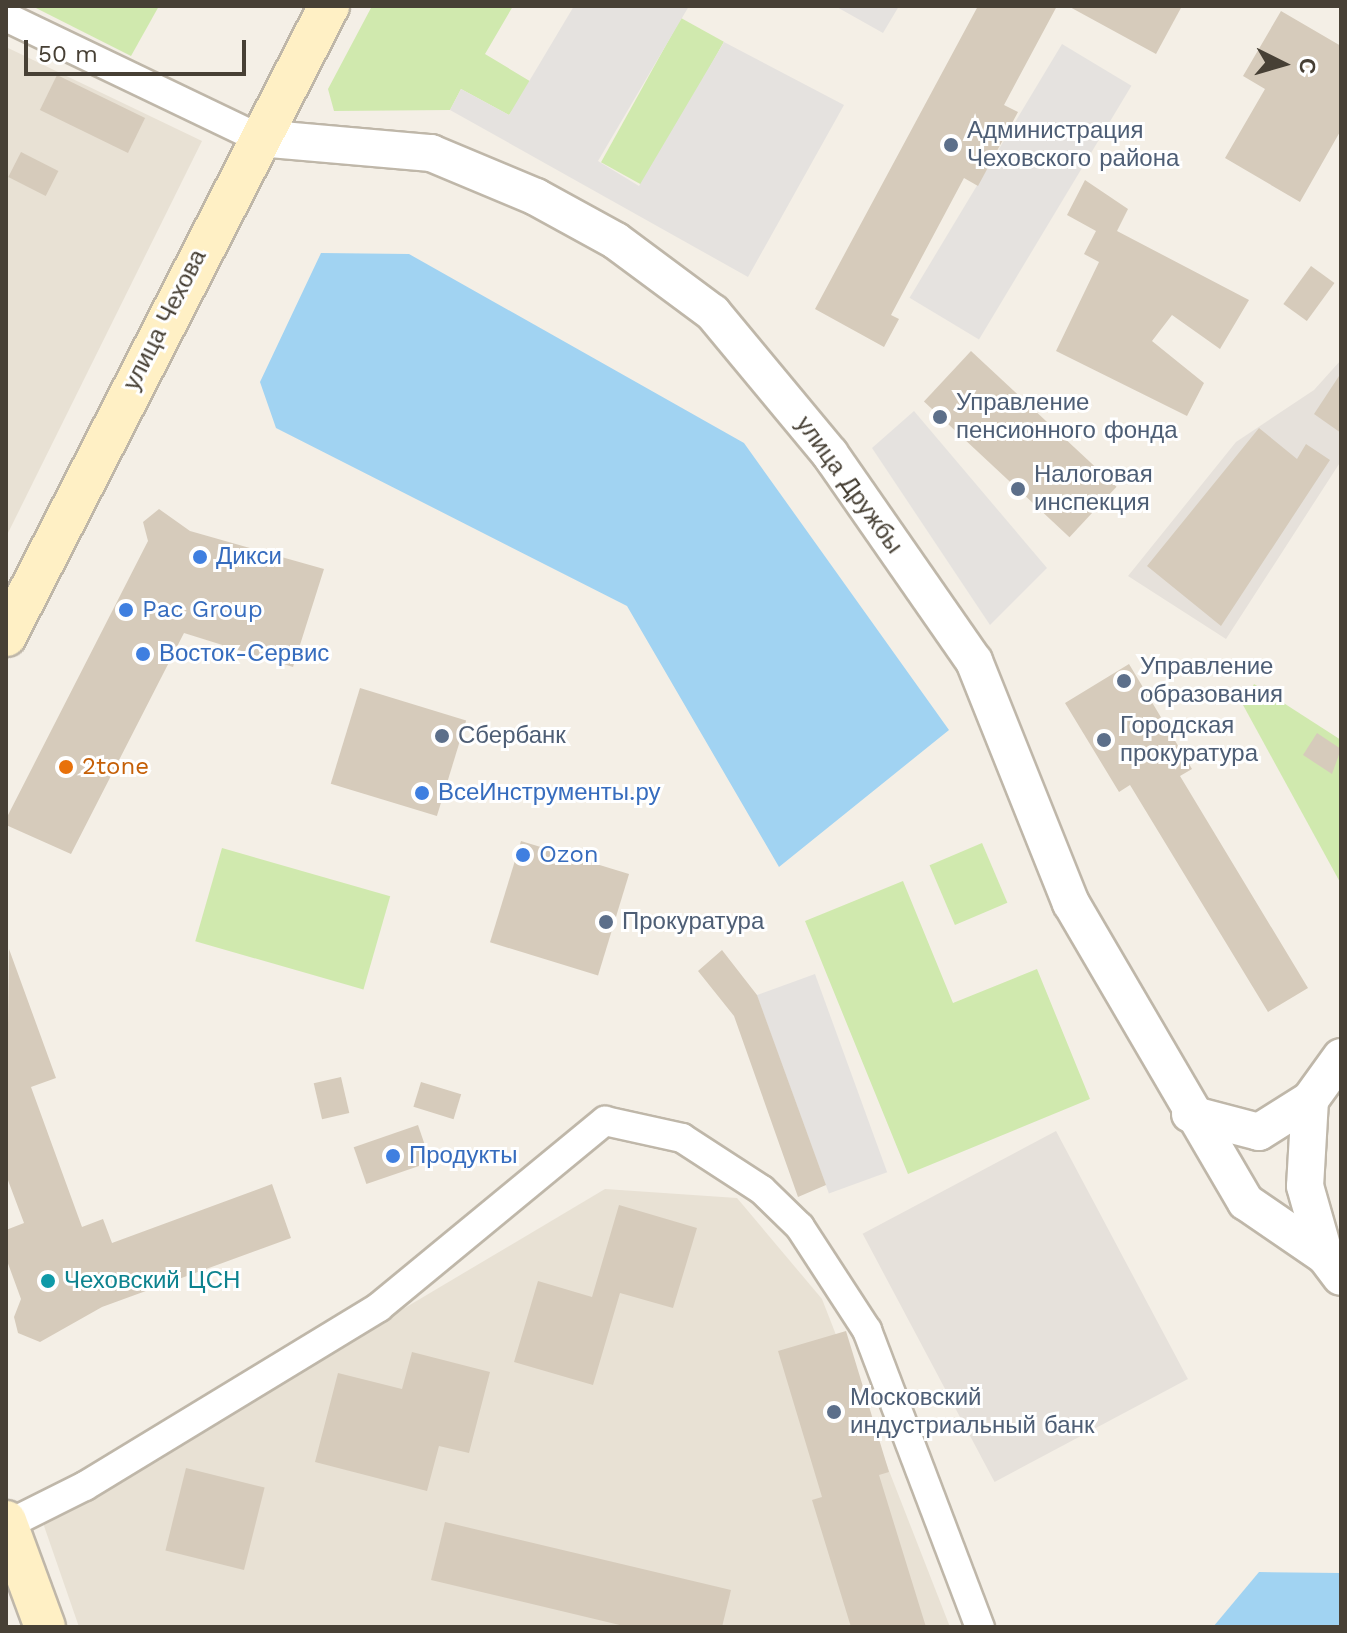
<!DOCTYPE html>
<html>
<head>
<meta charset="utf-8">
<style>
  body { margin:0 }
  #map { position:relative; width:1347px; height:1633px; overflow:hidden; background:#f4efe6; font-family:"Work Sans",sans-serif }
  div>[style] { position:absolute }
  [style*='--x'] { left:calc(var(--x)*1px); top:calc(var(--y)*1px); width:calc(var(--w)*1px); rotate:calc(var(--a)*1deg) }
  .residential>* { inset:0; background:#e8e1d4 }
  .industrial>* { inset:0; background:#e6e1db; transform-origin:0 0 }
  .green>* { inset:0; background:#d0e9ae; transform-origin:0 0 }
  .parking>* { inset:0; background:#e5e2df; transform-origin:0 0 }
  .water>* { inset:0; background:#a1d3f2 }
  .building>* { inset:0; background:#d6cbbb; transform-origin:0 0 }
  .roads { filter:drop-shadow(2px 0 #bfb7a9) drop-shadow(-2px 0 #bfb7a9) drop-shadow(0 2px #bfb7a9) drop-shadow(0 -2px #bfb7a9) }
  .minor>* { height:28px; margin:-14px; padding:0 14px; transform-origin:14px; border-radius:14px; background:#fff }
  .tertiary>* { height:36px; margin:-18px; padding:0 18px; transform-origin:18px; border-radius:18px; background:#fff }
  .secondary>* { height:40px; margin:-20px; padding:0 20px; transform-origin:20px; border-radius:20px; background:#fff0c5 }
  .dots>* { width:22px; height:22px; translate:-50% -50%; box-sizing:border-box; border:4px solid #fff; border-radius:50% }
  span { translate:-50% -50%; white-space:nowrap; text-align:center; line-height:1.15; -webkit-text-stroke:6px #fff; paint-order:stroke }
  .service-label { font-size:24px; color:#4e5e75 }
  .left { translate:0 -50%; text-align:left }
  .street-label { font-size:24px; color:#474035 }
  .shop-label { font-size:24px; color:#366cbe }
  .food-label { font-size:24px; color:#c56008 }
  .culture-label { font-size:24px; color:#0d838f }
  .frame { position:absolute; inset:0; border:8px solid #474035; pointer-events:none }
  .north { position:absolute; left:1243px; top:24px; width:80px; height:80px; -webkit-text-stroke:6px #fff; paint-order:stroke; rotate:95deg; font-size:22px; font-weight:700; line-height:32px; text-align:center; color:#474035 }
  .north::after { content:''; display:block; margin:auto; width:28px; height:36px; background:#474035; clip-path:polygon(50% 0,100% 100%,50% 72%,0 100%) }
  .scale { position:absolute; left:24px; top:40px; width:222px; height:36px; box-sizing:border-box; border:4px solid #474035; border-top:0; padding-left:10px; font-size:24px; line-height:28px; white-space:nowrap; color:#474035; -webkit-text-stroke:6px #fff; paint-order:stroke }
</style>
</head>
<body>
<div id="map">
  <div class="residential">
    <div style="clip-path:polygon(6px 47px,202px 141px,6px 537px)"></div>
    <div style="clip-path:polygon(605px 1189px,737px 1198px,822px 1299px,950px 1627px,79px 1627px,43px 1523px)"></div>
  </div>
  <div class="industrial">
    <div style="clip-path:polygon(1341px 360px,1341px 461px,1226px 639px,1128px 576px,1236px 442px,1314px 390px)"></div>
    <div style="left:1056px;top:1131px;width:281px;height:219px;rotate:62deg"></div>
  </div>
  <div class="green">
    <div style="clip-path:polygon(32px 6px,159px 6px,131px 56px)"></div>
    <div style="clip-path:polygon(372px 6px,513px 6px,485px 54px,533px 83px,509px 115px,461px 89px,450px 110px,334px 111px,328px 89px)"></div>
    <div style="left:681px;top:18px;width:49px;height:165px;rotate:29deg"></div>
    <div style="clip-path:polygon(1254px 684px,1341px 740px,1341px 884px,1243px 705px)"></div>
    <div style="left:982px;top:843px;width:65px;height:57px;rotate:67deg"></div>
    <div style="left:222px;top:848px;width:175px;height:97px;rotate:16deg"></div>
    <div style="clip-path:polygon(903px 881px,953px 1003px,1037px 969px,1090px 1099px,908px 1174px,805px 921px)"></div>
  </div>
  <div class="parking">
    <div style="clip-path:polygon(574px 6px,689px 6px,598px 161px,639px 186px,724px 42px,844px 105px,748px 277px,450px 110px,461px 89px,509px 115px)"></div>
    <div style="clip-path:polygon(835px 6px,899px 6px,883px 33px)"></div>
    <div style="left:1062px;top:44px;width:81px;height:296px;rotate:31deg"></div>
    <div style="clip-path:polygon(914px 411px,1047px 568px,990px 625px,872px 448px)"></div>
    <div style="left:815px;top:974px;width:211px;height:62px;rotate:70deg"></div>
  </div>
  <div class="water">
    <div style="clip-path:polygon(321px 253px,409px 254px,744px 443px,949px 730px,779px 867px,627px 606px,276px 428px,260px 382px)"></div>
    <div style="clip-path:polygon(1259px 1572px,1341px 1573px,1341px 1627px,1213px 1627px)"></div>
  </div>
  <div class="building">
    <div style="clip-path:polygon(978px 6px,1057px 6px,1004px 105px,1018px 112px,978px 186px,964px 178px,891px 315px,899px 319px,884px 347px,815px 309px)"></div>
    <div style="clip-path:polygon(1068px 6px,1182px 6px,1156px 54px)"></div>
    <div style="clip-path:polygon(1281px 11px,1341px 46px,1341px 130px,1300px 202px,1225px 158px,1265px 89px,1243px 76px)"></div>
    <div style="left:57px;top:75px;width:98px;height:39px;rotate:26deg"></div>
    <div style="left:21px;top:152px;width:42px;height:28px;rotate:27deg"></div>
    <div style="clip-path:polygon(1085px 180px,1128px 209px,1117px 231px,1249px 300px,1220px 349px,1172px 315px,1152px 341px,1204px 383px,1187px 416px,1056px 351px,1099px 262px,1084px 254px,1096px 231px,1067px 215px)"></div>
    <div style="left:1311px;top:266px;width:29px;height:47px;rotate:36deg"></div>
    <div style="left:971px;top:351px;width:199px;height:69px;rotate:43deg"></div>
    <div style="clip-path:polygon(1341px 373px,1341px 433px,1314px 414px)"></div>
    <div style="clip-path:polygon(1259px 428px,1297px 459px,1306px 444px,1330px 460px,1221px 626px,1147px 566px)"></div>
    <div style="clip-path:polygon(159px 509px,190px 531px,324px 569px,293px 667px,184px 633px,71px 854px,6px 825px,6px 819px,148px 541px,143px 522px)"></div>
    <div style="clip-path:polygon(1129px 664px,1192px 769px,1180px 776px,1308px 988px,1268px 1012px,1130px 785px,1119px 792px,1065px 703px)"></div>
    <div style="left:360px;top:688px;width:111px;height:100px;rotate:17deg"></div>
    <div style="clip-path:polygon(1317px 733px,1341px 749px,1332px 774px,1303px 755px)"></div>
    <div style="left:521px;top:841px;width:113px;height:106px;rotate:17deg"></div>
    <div style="clip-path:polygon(9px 949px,56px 1078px,31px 1087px,82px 1227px,103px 1219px,112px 1243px,272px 1184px,291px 1238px,102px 1307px,40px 1342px,18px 1333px,14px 1317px,21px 1299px,6px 1258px,6px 1230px,24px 1223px,6px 1175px)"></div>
    <div style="clip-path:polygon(722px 950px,757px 995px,826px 1185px,798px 1197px,734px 1016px,698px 971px)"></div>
    <div style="left:341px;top:1077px;width:37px;height:28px;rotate:77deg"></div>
    <div style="left:421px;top:1082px;width:42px;height:26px;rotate:17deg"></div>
    <div style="left:418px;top:1125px;width:39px;height:68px;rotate:71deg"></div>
    <div style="clip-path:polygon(619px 1205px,697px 1228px,673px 1308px,620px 1293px,593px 1385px,514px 1362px,538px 1281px,592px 1297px)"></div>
    <div style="clip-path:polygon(846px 1331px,889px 1472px,879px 1475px,926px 1627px,851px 1627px,812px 1500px,822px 1497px,778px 1351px)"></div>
    <div style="clip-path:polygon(412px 1352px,490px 1372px,469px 1453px,439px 1446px,427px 1491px,315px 1462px,338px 1373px,402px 1389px)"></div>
    <div style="left:186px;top:1468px;width:81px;height:85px;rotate:14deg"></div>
    <div style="clip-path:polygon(445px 1522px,731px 1590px,722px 1627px,628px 1627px,431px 1580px)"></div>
  </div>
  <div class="roads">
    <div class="minor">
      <div style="--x:6;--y:17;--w:280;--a:25.6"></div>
      <div style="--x:7;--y:1525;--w:87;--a:-26.6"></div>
      <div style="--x:85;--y:1486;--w:344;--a:-31.3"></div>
      <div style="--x:379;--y:1307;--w:293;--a:-39.5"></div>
      <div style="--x:605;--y:1121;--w:79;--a:12.4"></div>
      <div style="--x:682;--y:1138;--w:95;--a:33"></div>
      <div style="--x:762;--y:1190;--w:53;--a:44.2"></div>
      <div style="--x:800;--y:1227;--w:123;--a:57"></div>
      <div style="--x:867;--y:1330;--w:318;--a:69.2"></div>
    </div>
    <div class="tertiary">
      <div style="--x:259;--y:138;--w:173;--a:5"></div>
      <div style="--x:431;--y:153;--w:114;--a:22.7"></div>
      <div style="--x:536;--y:197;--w:91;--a:28.8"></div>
      <div style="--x:616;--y:241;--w:121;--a:36.6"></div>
      <div style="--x:713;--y:313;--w:183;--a:50.3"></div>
      <div style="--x:830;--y:454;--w:252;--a:55.2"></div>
      <div style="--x:974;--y:661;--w:261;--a:68.2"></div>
      <div style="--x:1071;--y:903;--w:346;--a:59.7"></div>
      <div style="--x:1246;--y:1202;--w:96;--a:34.4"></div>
      <div style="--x:1325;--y:1256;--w:26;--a:53"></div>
      <div style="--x:1310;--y:1100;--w:86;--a:93.3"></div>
      <div style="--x:1305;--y:1186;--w:73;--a:74.1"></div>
      <div style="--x:1190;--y:1114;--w:71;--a:14.6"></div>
      <div style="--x:1259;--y:1132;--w:60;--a:-32.1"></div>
      <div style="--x:1310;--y:1100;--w:53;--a:-54.2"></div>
    </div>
    <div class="secondary">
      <div style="--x:6;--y:636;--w:708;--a:-62.86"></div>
      <div style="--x:6;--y:1521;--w:113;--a:69.8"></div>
    </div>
  </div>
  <div class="dots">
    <div style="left:951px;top:145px;background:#5c6f8a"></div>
    <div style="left:940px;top:417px;background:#5c6f8a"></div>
    <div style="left:1018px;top:489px;background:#5c6f8a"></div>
    <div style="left:200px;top:557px;background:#3f7fe0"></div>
    <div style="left:126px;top:610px;background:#3f7fe0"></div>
    <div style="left:143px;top:654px;background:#3f7fe0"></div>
    <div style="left:1124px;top:681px;background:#5c6f8a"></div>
    <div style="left:442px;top:736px;background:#5c6f8a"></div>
    <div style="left:1104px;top:740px;background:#5c6f8a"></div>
    <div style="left:66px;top:767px;background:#e8710a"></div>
    <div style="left:422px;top:793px;background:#3f7fe0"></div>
    <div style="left:523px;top:855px;background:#3f7fe0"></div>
    <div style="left:606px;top:922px;background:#5c6f8a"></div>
    <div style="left:393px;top:1156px;background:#3f7fe0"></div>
    <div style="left:48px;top:1281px;background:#0f9aa8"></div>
    <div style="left:834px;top:1412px;background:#5c6f8a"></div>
  </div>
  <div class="service-label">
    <span class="left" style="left:967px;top:145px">Администрация<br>Чеховского района</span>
    <span class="left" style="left:956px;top:417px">Управление<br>пенсионного фонда</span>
    <span class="left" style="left:1034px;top:489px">Налоговая<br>инспекция</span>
    <span class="left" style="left:1140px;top:681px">Управление<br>образования</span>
    <span class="left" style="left:1120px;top:740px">Городская<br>прокуратура</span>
    <span class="left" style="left:458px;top:736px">Сбербанк</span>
    <span class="left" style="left:622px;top:922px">Прокуратура</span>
    <span class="left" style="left:850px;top:1412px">Московский<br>индустриальный банк</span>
  </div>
  <div class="street-label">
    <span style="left:165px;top:320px;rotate:-63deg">улица Чехова</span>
    <span style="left:849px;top:485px;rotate:54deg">улица Дружбы</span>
  </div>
  <div class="shop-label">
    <span class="left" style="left:216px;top:557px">Дикси</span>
    <span class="left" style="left:142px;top:610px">Pac Group</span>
    <span class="left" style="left:159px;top:654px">Восток-Сервис</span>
    <span class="left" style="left:438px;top:793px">ВсеИнструменты.ру</span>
    <span class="left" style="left:539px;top:855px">Ozon</span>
    <span class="left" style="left:409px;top:1156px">Продукты</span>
  </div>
  <div class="food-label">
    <span class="left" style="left:82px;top:767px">2tone</span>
  </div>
  <div class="culture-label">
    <span class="left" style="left:64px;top:1281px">Чеховский ЦСН</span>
  </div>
  <div class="frame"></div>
  <div class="north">С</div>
  <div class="scale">50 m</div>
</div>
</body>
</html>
